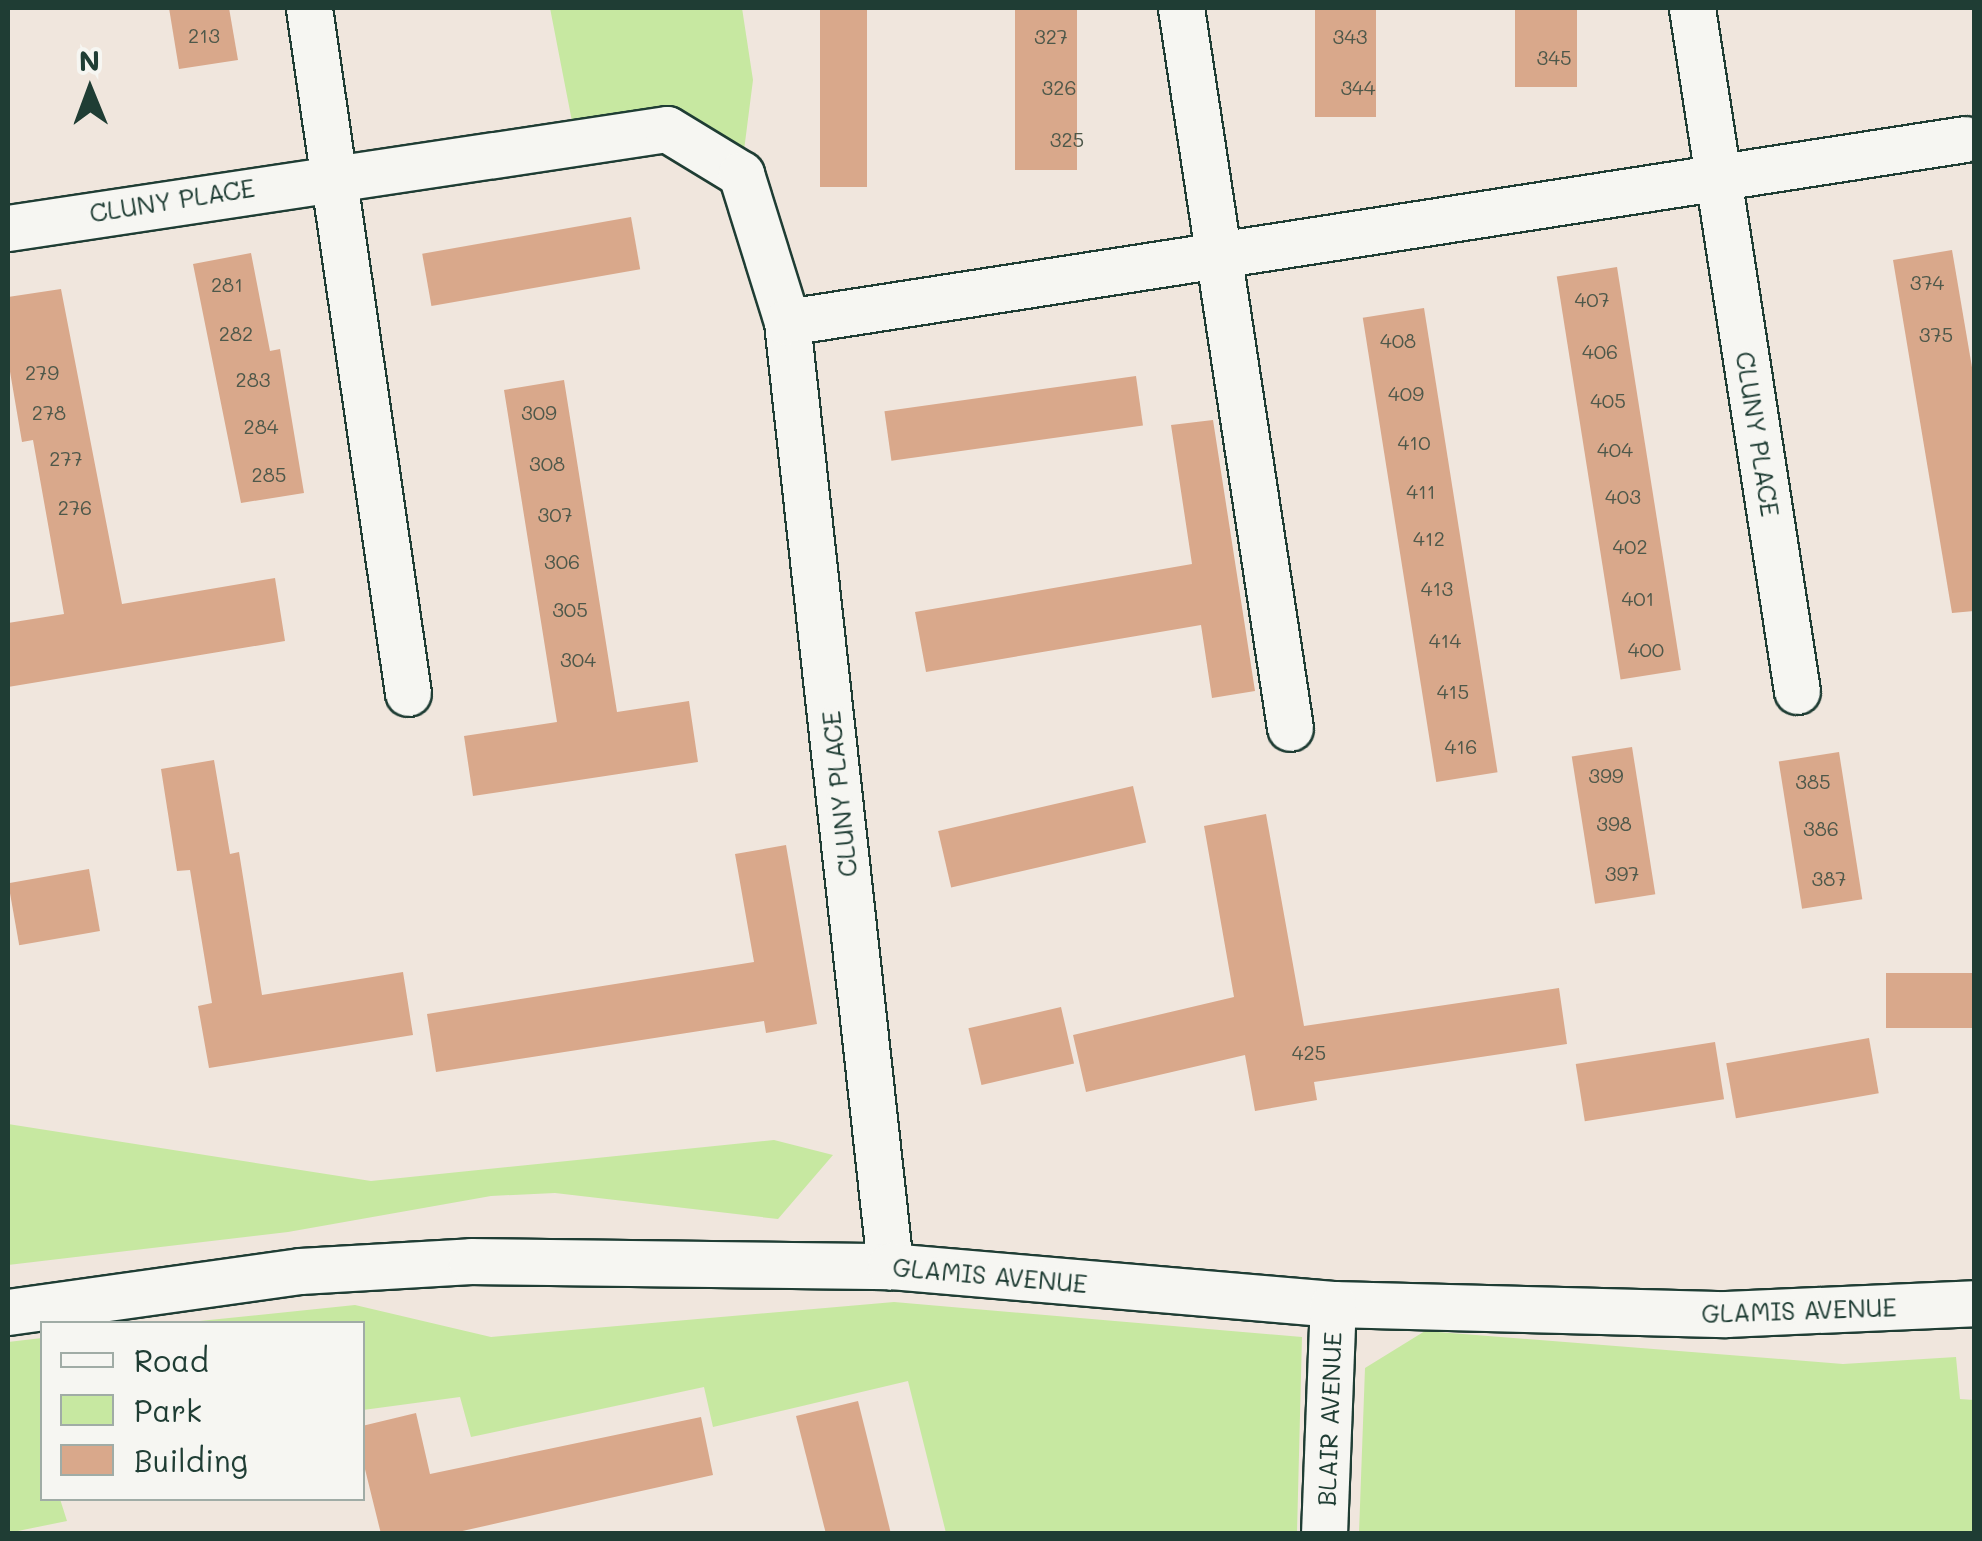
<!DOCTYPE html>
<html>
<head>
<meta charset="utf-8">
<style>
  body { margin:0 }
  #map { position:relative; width:1982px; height:1541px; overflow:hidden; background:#f0e6dd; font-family:Mali,sans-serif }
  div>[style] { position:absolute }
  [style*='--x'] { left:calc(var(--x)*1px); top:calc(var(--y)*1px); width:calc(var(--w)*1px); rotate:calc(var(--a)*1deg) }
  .green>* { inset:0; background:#c7e8a1 }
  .building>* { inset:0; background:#d9a88b; transform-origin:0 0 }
  .roads { filter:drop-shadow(2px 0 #1f3d34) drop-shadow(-2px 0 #1f3d34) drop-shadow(0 2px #1f3d34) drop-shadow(0 -2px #1f3d34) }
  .street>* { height:45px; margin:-22.5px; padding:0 22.5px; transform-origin:22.5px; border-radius:22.5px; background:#f6f6f2 }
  span { translate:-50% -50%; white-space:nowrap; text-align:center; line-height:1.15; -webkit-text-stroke:8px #f6f6f2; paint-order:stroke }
  .number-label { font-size:20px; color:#4e584a }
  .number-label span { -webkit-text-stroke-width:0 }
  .street-label { font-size:25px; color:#1f3d34 }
  .frame { position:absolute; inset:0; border:10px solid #1f3d34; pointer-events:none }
  .legend { position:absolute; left:40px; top:1321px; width:325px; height:180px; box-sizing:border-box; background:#f6f6f2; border:2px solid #a0aca6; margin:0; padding:12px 18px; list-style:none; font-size:30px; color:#1f3d34 }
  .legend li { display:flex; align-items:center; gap:20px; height:50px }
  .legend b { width:50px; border:2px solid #a0aca6 }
  .north { position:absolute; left:40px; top:40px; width:100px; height:100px; -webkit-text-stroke:8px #f6f6f2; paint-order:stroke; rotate:359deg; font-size:28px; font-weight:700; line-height:40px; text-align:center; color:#1f3d34 }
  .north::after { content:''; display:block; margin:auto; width:35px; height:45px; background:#1f3d34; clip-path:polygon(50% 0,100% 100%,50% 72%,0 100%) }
</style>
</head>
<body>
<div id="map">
  <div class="green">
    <div style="clip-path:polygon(550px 8px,742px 8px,753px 80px,741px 174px,667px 129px,576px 142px)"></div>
    <div style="clip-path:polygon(8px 1124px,371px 1181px,774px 1140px,833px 1155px,778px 1219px,555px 1193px,491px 1196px,288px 1232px,8px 1265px)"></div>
    <div style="clip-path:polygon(894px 1302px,1302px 1337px,1297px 1533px,946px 1533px,908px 1381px,713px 1427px,704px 1387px,471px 1437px,460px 1397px,363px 1410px,362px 1324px,180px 1323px,355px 1305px,491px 1337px)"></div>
    <div style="clip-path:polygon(1425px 1331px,1843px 1364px,1956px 1357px,1960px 1399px,1974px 1400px,1974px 1533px,1359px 1533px,1365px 1368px)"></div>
    <div style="clip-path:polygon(42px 1338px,42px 1498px,60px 1499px,67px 1521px,8px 1533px,8px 1342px)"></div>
  </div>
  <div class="building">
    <div style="clip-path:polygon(169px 8px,229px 8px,238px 60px,179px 69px)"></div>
    <div style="left:820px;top:8px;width:47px;height:179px"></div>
    <div style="left:1015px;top:8px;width:62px;height:162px"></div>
    <div style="left:1315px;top:8px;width:61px;height:109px"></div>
    <div style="left:1515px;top:8px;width:62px;height:79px"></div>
    <div style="left:631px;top:217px;width:53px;height:212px;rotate:80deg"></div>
    <div style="clip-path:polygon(1952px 250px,1974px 379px,1974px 611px,1952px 613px,1893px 260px)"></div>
    <div style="clip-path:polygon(251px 253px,270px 351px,280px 349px,304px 493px,241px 503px,193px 264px)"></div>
    <div style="left:1617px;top:267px;width:408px;height:61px;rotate:81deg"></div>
    <div style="clip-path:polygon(61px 289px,122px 604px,275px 578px,285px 641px,8px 687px,8px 623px,64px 614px,33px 440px,22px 442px,8px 360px,8px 297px)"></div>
    <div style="left:1424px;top:308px;width:470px;height:62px;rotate:81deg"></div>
    <div style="left:1136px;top:376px;width:50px;height:254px;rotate:82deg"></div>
    <div style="clip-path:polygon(564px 380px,617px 712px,689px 701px,698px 762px,473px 796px,464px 736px,557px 722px,504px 390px)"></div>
    <div style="clip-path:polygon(1213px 420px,1255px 691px,1212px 698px,1201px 625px,926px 672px,915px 612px,1192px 564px,1171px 425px)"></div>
    <div style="left:1632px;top:747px;width:149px;height:61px;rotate:81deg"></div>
    <div style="left:1839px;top:752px;width:149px;height:61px;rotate:81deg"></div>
    <div style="clip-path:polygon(214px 760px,230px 854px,239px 852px,262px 995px,403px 972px,413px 1035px,209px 1068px,198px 1006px,212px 1003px,190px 870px,177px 871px,161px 769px)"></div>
    <div style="left:1133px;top:786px;width:58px;height:200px;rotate:77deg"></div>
    <div style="clip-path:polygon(1266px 814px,1304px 1026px,1559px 988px,1567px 1044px,1314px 1082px,1317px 1100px,1255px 1111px,1245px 1055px,1086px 1092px,1073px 1035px,1234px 997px,1204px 826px)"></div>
    <div style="clip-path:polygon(786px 845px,817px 1024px,766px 1033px,764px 1021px,436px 1072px,427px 1014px,754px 962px,735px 854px)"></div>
    <div style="left:89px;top:869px;width:63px;height:82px;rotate:80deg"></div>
    <div style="left:1974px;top:973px;width:55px;height:88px;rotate:90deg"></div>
    <div style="left:1061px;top:1007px;width:58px;height:95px;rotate:77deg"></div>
    <div style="left:1869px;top:1038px;width:56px;height:145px;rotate:80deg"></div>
    <div style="left:1715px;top:1042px;width:58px;height:141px;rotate:81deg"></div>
    <div style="clip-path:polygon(858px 1401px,878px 1481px,891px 1534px,826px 1534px,796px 1416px)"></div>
    <div style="clip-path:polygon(416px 1413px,430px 1474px,701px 1417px,713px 1475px,449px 1534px,381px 1534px,362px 1457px,362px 1426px)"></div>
  </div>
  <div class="roads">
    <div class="street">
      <div style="--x:309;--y:8;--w:692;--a:81.78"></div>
      <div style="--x:1181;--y:8;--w:728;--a:81.39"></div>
      <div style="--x:1692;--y:8;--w:691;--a:81.26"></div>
      <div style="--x:8;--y:228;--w:666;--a:-8.54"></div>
      <div style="--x:667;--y:129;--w:87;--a:31.3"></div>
      <div style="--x:741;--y:174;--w:155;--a:72.7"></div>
      <div style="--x:787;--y:322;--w:950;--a:83.77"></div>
      <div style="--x:787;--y:322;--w:1192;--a:-8.83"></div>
      <div style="--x:8;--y:1312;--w:295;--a:-8"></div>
      <div style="--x:300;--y:1271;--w:171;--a:-3.3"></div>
      <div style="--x:471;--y:1261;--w:419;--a:0.7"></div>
      <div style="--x:890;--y:1266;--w:445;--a:4.9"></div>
      <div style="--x:1333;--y:1304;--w:393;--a:1.5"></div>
      <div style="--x:1726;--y:1314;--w:248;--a:-2.5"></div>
      <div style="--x:1324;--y:1534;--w:230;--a:-87.8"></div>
    </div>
  </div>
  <div class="number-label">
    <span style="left:204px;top:35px">213</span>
    <span style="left:1051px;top:36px">327</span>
    <span style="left:1350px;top:36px">343</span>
    <span style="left:1554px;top:57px">345</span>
    <span style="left:1059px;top:87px">326</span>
    <span style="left:1358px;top:87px">344</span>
    <span style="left:1067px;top:139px">325</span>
    <span style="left:1927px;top:282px">374</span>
    <span style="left:227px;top:284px">281</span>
    <span style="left:1592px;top:299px">407</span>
    <span style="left:236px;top:333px">282</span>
    <span style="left:1936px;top:334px">375</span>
    <span style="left:1398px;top:340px">408</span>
    <span style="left:1600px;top:351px">406</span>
    <span style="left:42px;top:372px">279</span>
    <span style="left:253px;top:379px">283</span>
    <span style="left:1406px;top:393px">409</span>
    <span style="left:1608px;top:400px">405</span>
    <span style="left:49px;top:412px">278</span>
    <span style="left:539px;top:412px">309</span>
    <span style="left:261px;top:426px">284</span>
    <span style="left:1414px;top:442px">410</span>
    <span style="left:1615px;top:449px">404</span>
    <span style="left:66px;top:458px">277</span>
    <span style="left:547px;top:463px">308</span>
    <span style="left:269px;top:474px">285</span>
    <span style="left:1421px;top:491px">411</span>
    <span style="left:1623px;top:496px">403</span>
    <span style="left:75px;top:507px">276</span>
    <span style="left:555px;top:514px">307</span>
    <span style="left:1429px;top:538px">412</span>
    <span style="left:1630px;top:546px">402</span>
    <span style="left:562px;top:561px">306</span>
    <span style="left:1437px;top:588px">413</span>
    <span style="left:1638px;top:598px">401</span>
    <span style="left:570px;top:609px">305</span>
    <span style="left:1445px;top:640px">414</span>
    <span style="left:1646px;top:649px">400</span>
    <span style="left:578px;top:659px">304</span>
    <span style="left:1453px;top:691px">415</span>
    <span style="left:1461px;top:746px">416</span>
    <span style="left:1606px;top:775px">399</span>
    <span style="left:1813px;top:781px">385</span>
    <span style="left:1614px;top:823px">398</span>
    <span style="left:1821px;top:828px">386</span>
    <span style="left:1622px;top:873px">397</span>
    <span style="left:1829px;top:878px">387</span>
    <span style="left:1309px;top:1052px">425</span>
  </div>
  <div class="street-label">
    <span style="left:172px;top:200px;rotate:-9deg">CLUNY PLACE</span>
    <span style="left:1758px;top:434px;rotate:81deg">CLUNY PLACE</span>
    <span style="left:839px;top:794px;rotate:-96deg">CLUNY PLACE</span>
    <span style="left:990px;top:1275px;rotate:5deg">GLAMIS AVENUE</span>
    <span style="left:1799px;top:1310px;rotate:-2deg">GLAMIS AVENUE</span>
    <span style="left:1329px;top:1419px;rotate:-88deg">BLAIR AVENUE</span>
  </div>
  <div class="frame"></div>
  <ul class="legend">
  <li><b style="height:12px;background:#f6f6f2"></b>Road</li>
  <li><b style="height:28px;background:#c7e8a1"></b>Park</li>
  <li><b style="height:28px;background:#d9a88b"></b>Building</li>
  </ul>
  <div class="north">N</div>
</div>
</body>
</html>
